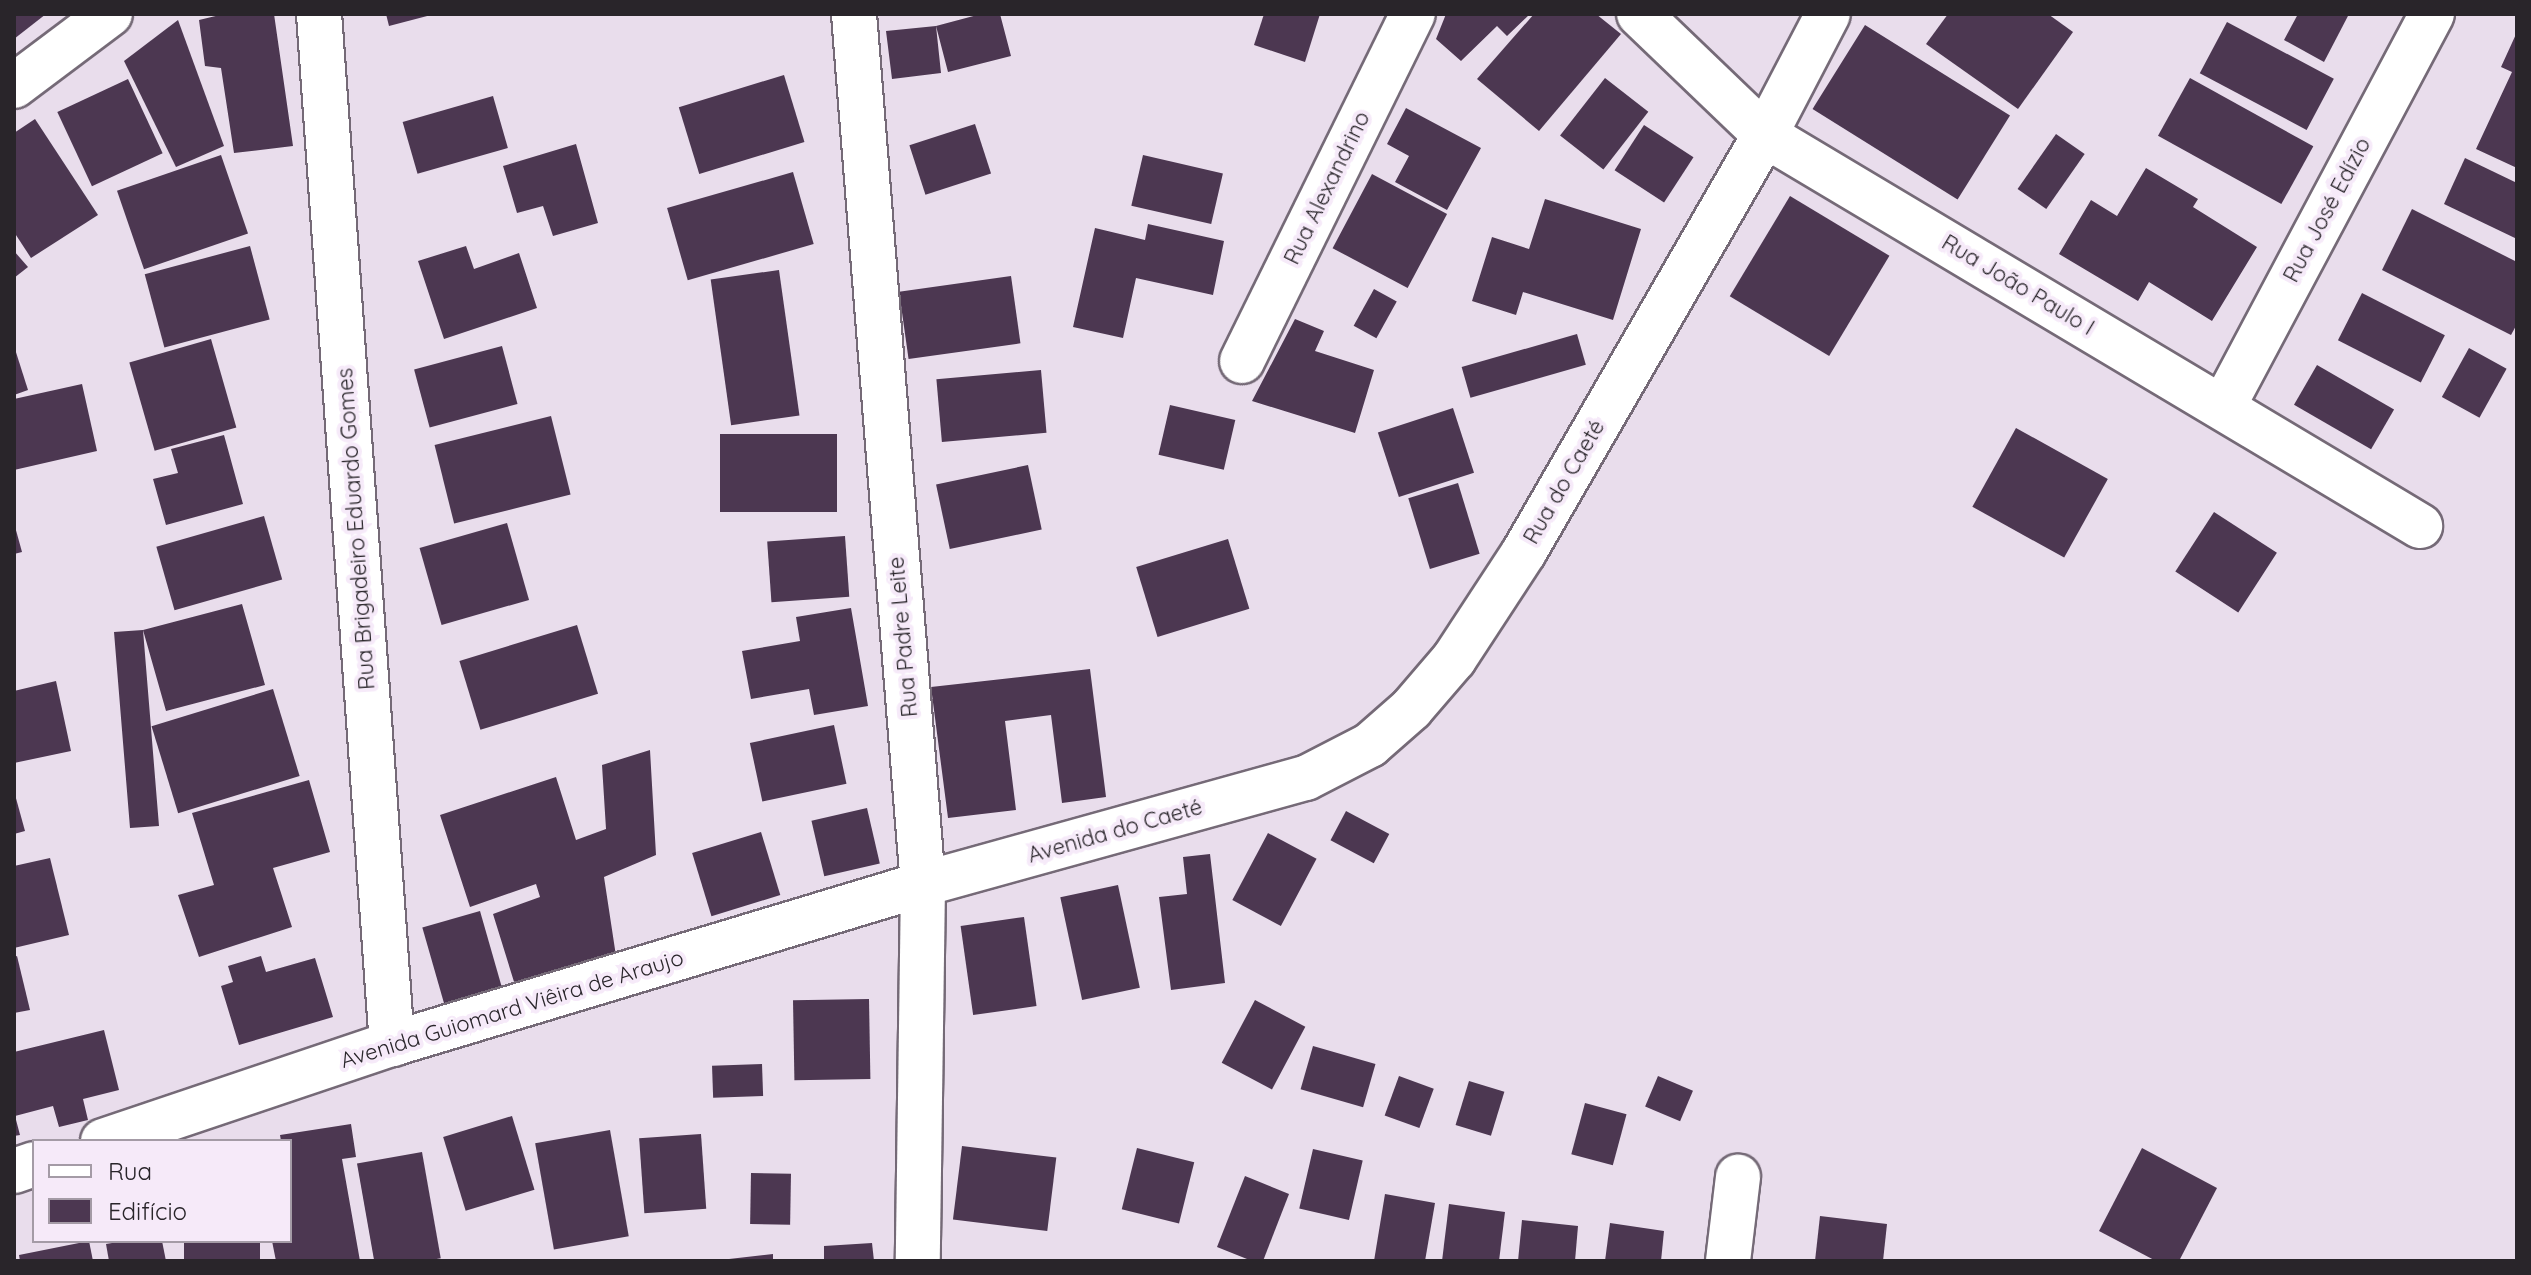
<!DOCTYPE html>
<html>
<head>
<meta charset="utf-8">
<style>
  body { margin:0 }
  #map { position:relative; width:2531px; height:1275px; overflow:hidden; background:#e9ddec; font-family:Quicksand,sans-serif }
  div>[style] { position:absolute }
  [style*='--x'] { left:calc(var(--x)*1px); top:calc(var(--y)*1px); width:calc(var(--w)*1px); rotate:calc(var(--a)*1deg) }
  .building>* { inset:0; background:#4c3751; transform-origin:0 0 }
  .roads { filter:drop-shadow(2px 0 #756a77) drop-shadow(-2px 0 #756a77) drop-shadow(0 2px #756a77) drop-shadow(0 -2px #756a77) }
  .minor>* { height:44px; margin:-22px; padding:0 22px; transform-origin:22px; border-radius:22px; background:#fff }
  span { translate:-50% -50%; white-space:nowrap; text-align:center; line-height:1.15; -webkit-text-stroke:8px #f6eaf9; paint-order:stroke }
  .street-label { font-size:22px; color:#29252a }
  .frame { position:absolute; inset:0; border:16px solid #29252a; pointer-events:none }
  .legend { position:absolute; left:32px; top:1139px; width:260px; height:104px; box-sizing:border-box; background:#f6eaf9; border:2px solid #a49ba6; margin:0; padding:10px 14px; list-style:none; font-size:24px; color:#29252a }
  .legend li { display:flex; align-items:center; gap:16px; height:40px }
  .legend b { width:40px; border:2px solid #a49ba6 }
</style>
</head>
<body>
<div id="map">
  <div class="building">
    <div style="clip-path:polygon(14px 14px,46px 14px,14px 39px)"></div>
    <div style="clip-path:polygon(224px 14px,274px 14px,293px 146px,234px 153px,221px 68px,205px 66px,199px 20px)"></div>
    <div style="clip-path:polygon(386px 14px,431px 14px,431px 15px,389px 26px)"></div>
    <div style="clip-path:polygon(981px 14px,1000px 14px,1011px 56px,948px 72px,936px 26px,941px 73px,892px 79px,886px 31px,936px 26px)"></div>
    <div style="clip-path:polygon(1264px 14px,1320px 14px,1305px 62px,1254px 45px)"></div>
    <div style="clip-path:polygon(1446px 14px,1530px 14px,1507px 36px,1497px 26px,1461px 61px,1436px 39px)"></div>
    <div style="clip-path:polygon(1534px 14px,1596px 14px,1621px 34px,1539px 131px,1477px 79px)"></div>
    <div style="clip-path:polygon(1948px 14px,2048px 14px,2073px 32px,2018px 109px,1926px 44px)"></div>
    <div style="clip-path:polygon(2298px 14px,2349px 14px,2324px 62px,2284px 40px)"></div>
    <div style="clip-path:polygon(178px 20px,224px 146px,176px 167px,124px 61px)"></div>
    <div style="left:2227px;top:22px;width:121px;height:58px;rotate:28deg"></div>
    <div style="left:1865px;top:25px;width:171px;height:99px;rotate:32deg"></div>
    <div style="clip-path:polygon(2517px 32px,2517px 168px,2476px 149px,2512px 72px,2501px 67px)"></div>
    <div style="left:784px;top:75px;width:70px;height:110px;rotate:73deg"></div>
    <div style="left:1605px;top:78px;width:55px;height:73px;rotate:38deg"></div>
    <div style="left:2190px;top:78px;width:141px;height:66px;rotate:29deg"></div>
    <div style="left:128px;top:79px;width:82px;height:78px;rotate:65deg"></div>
    <div style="left:493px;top:96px;width:54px;height:94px;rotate:74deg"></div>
    <div style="clip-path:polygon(1406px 108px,1481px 148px,1447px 210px,1395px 182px,1409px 156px,1387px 144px)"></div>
    <div style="clip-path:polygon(35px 119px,98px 215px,31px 258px,14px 232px,14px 133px)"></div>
    <div style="left:975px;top:124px;width:52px;height:69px;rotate:72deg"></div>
    <div style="left:1644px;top:125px;width:59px;height:54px;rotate:33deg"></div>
    <div style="left:2056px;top:134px;width:35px;height:67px;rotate:35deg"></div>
    <div style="clip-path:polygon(576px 144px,598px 223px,553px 236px,543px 206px,517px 213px,503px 166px)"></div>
    <div style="left:221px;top:155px;width:83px;height:110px;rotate:71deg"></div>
    <div style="left:1143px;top:155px;width:82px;height:52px;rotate:13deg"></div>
    <div style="clip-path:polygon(2465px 158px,2517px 183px,2517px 239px,2444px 204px)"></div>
    <div style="clip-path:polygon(2146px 168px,2198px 199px,2193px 207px,2257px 247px,2212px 321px,2149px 282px,2138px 301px,2059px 254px,2091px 200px,2117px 216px)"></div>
    <div style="left:793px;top:172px;width:75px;height:131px;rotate:74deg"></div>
    <div style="left:1372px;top:174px;width:85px;height:84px;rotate:28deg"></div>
    <div style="left:1790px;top:196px;width:116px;height:117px;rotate:31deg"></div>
    <div style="clip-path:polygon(1545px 199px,1641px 229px,1613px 320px,1523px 292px,1516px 315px,1472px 301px,1492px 237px,1529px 249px)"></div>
    <div style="clip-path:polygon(2412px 209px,2517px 262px,2517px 324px,2511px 335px,2382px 270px)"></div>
    <div style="clip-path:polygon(1148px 224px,1224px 241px,1213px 295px,1136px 278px,1123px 338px,1073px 327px,1095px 228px,1145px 240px)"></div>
    <div style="left:250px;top:246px;width:76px;height:109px;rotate:75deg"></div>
    <div style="clip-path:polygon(466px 246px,474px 269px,519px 253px,537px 308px,444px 339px,418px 261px)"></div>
    <div style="clip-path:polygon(14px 251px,28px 267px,14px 278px)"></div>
    <div style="left:779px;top:270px;width:147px;height:69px;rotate:82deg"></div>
    <div style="left:1011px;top:276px;width:68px;height:113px;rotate:82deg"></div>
    <div style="left:1374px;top:289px;width:26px;height:42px;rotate:29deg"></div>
    <div style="left:2362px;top:293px;width:93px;height:53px;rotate:27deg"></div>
    <div style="clip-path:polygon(1295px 319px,1324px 331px,1315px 351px,1374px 370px,1355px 433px,1252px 401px)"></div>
    <div style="left:1577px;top:334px;width:32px;height:120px;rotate:74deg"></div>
    <div style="left:211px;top:339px;width:92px;height:85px;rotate:74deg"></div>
    <div style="clip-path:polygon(14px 346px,28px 390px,14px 395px)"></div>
    <div style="left:502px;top:346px;width:60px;height:91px;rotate:75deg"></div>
    <div style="left:2469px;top:348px;width:43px;height:56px;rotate:29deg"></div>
    <div style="left:2317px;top:365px;width:89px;height:46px;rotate:30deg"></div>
    <div style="left:1041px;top:370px;width:63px;height:105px;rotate:85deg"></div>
    <div style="clip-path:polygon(82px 384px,97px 451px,14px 470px,14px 399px)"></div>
    <div style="left:1170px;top:405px;width:67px;height:51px;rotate:13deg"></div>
    <div style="left:1453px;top:408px;width:68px;height:79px;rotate:72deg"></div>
    <div style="left:551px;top:416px;width:81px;height:120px;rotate:76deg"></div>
    <div style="left:2016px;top:428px;width:105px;height:90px;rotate:29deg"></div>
    <div style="left:720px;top:434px;width:117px;height:78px"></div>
    <div style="clip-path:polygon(224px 435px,243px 504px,166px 525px,153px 479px,178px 473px,171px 449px)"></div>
    <div style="left:1028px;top:465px;width:66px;height:94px;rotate:78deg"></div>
    <div style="left:1458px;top:483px;width:74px;height:52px;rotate:73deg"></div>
    <div style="left:2214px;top:512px;width:75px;height:71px;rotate:33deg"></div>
    <div style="left:264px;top:516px;width:66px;height:112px;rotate:74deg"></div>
    <div style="clip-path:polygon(14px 523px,22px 552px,14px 554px)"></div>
    <div style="left:507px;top:523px;width:80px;height:91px;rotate:74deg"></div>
    <div style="left:845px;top:536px;width:61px;height:78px;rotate:86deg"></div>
    <div style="left:1228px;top:539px;width:73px;height:96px;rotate:73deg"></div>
    <div style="clip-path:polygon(242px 604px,265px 685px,166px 711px,143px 630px,159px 826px,130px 828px,114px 632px,143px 630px)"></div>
    <div style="clip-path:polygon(851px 608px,868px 706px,814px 715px,809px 689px,751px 699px,742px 651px,800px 641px,796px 617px)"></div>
    <div style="left:577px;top:625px;width:72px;height:123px;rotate:73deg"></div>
    <div style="clip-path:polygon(1090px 669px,1106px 797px,1062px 803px,1051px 715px,1005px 721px,1016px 810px,948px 818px,931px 687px)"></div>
    <div style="clip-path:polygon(56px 681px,71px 751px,14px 763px,14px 691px)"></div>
    <div style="left:273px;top:689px;width:91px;height:127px;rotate:73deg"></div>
    <div style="left:834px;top:725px;width:60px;height:86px;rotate:78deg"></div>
    <div style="clip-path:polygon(650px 750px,656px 855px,604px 877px,616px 956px,515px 985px,493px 914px,540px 897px,536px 884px,470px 907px,440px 815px,556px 777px,576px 840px,606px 829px,602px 765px)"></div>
    <div style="clip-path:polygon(309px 780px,330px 852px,273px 868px,292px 927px,199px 957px,178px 895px,214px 885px,192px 813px)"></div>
    <div style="clip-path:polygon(14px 791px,25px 831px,14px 834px)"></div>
    <div style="left:867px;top:808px;width:57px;height:57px;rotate:77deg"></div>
    <div style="left:1346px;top:811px;width:49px;height:33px;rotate:28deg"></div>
    <div style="left:761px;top:832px;width:66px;height:72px;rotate:73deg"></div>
    <div style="left:1268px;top:833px;width:55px;height:76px;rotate:28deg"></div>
    <div style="clip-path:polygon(1210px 854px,1225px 983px,1171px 990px,1159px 897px,1187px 894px,1183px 857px)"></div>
    <div style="clip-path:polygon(50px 858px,69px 935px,14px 948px,14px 866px)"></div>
    <div style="left:1118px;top:885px;width:105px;height:59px;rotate:78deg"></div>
    <div style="left:480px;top:911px;width:79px;height:60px;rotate:74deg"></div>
    <div style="left:1024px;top:917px;width:90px;height:64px;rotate:82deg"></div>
    <div style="clip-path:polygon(17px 956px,30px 1010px,14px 1013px,14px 957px)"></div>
    <div style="clip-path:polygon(261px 956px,266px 972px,315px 958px,333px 1017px,239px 1045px,221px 986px,233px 982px,228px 966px)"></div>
    <div style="left:869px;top:999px;width:80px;height:76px;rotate:89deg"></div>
    <div style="left:1255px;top:1000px;width:57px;height:71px;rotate:28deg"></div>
    <div style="clip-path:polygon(104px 1030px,119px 1090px,83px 1099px,88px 1120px,59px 1127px,53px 1106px,15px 1116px,20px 1135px,14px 1136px,14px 1052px)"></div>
    <div style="left:1313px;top:1046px;width:65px;height:45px;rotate:16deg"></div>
    <div style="left:762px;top:1064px;width:32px;height:50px;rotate:88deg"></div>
    <div style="left:1399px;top:1076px;width:37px;height:42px;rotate:20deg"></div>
    <div style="left:1658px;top:1076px;width:38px;height:33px;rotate:23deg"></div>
    <div style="left:1469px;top:1081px;width:37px;height:46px;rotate:17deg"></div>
    <div style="left:1585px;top:1103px;width:43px;height:53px;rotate:15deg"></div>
    <div style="left:512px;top:1116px;width:77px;height:72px;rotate:73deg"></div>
    <div style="clip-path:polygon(351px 1124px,356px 1157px,342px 1159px,360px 1261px,276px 1261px,272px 1241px,290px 1241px,290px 1141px,281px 1141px,280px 1135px)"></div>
    <div style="left:610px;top:1130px;width:108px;height:76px;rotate:80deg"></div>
    <div style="left:701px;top:1134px;width:75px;height:62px;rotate:86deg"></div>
    <div style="left:962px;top:1146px;width:95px;height:74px;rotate:7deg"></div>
    <div style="left:1137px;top:1148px;width:59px;height:63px;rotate:14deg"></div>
    <div style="clip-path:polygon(2142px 1148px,2217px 1188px,2179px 1261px,2156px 1261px,2099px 1231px)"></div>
    <div style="left:1313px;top:1149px;width:51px;height:61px;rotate:13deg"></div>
    <div style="left:422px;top:1152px;width:108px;height:66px;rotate:80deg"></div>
    <div style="left:751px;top:1173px;width:40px;height:51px;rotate:1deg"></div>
    <div style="clip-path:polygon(1245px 1176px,1289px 1194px,1263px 1261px,1252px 1261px,1217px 1247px)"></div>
    <div style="clip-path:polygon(1385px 1194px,1435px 1203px,1425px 1261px,1374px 1261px)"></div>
    <div style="clip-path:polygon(1449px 1204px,1505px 1212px,1499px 1261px,1442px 1261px)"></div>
    <div style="clip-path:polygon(1820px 1216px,1887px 1224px,1883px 1261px,1815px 1261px)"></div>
    <div style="clip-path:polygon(1522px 1220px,1578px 1226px,1575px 1261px,1518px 1261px)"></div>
    <div style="clip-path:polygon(1610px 1223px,1664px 1231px,1661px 1261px,1605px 1261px)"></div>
    <div style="clip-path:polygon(89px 1241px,93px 1261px,20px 1261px,19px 1255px)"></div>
    <div style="clip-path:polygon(124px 1241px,162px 1241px,166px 1261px,109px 1261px,106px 1244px)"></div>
    <div style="left:184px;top:1241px;width:76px;height:21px"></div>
    <div style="clip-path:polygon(872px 1243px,874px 1261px,824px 1261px,824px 1246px)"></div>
    <div style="clip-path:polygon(773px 1254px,773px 1261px,729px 1261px,729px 1259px)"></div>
  </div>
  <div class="roads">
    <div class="minor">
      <div style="--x:319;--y:14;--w:1033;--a:85.95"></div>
      <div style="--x:854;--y:14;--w:873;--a:85.47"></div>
      <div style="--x:923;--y:884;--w:377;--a:90.8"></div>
      <div style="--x:1639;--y:14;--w:175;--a:43.8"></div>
      <div style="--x:1765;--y:135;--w:763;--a:30.83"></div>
      <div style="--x:14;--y:86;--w:120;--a:-36.9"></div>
      <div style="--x:1242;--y:361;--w:387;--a:-63.8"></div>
      <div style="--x:2223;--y:407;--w:445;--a:-62"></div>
      <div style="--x:103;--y:1141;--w:305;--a:-18.6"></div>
      <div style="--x:392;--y:1044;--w:555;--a:-16.77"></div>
      <div style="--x:923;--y:884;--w:397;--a:-15.5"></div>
      <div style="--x:1306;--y:778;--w:72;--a:-27.3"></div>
      <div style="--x:1370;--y:745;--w:55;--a:-41.3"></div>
      <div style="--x:1411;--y:709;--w:66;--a:-49.3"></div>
      <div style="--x:1454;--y:659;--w:128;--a:-56.8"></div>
      <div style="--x:1524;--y:552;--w:482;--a:-60"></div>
      <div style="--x:1765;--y:135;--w:136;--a:-62.5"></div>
      <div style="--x:14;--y:1171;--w:21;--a:-19"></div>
      <div style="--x:1728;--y:1261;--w:85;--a:-83.2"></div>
    </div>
  </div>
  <div class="street-label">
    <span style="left:1327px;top:188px;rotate:-64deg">Rua Alexandrino</span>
    <span style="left:2327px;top:210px;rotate:-62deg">Rua José Edízio</span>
    <span style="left:2018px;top:285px;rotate:31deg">Rua João Paulo I</span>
    <span style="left:1564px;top:482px;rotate:-60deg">Rua do Caeté</span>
    <span style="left:356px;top:529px;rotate:-94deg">Rua Brigadeiro Eduardo Gomes</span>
    <span style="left:903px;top:637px;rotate:-95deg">Rua Padre Leite</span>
    <span style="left:1115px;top:831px;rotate:-16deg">Avenida do Caeté</span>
    <span style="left:512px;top:1009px;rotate:-17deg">Avenida Guiomard Viêira de Araujo</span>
  </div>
  <div class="frame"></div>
  <ul class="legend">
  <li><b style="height:10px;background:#fff"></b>Rua</li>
  <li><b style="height:22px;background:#4c3751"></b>Edifício</li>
  </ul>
</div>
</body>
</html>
